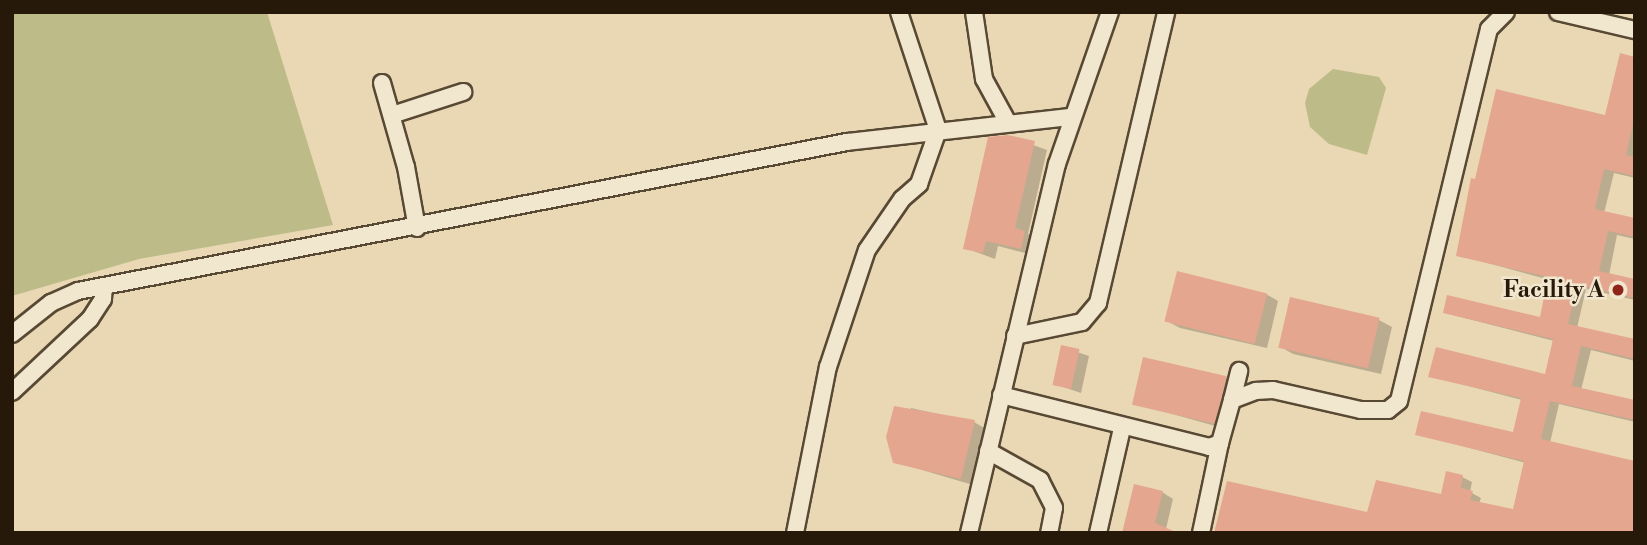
<!DOCTYPE html>
<html>
<head>
<meta charset="utf-8">
<style>
  body { margin:0 }
  #map { position:relative; width:1647px; height:545px; overflow:hidden; background:#ead8b4; font-family:"Libre Bodoni",serif }
  div>[style] { position:absolute }
  [style*='--x'] { left:calc(var(--x)*1px); top:calc(var(--y)*1px); width:calc(var(--w)*1px); rotate:calc(var(--a)*1deg) }
  .green>* { inset:0; background:#bdbc89 }
  .shadow>* { inset:0; background:#0003 }
  .building>* { inset:0; background:#e4a68f; transform-origin:0 0 }
  .roads { filter:drop-shadow(2px 0 #584934) drop-shadow(-2px 0 #584934) drop-shadow(0 2px #584934) drop-shadow(0 -2px #584934) }
  .minor>* { height:16px; margin:-8px; padding:0 8px; transform-origin:8px; border-radius:8px; background:#f1e6ce }
  .dots>* { width:19px; height:19px; translate:-50% -50%; box-sizing:border-box; border:4px solid #f1e6ce; border-radius:50% }
  span { translate:-50% -50%; white-space:nowrap; text-align:center; line-height:1.15; -webkit-text-stroke:5px #f1e6ce; paint-order:stroke }
  .poi-label { font-size:23px; color:#27190a; font-weight:700 }
  .right { translate:-100% -50%; text-align:right }
  .frame { position:absolute; inset:0; border:14px solid #27190a; pointer-events:none }
</style>
</head>
<body>
<div id="map">
  <div class="green">
    <div style="clip-path:polygon(12px 12px,267px 12px,333px 225px,139px 259px,12px 296px)"></div>
    <div style="clip-path:polygon(1333px 69px,1379px 77px,1386px 88px,1367px 155px,1329px 144px,1310px 127px,1305px 103px,1309px 89px)"></div>
  </div>
  <div class="shadow">
    <div style="clip-path:polygon(1635px 58px,1635px 178px,1614px 173px,1604px 213px,1635px 220px,1635px 239px,1617px 235px,1609px 275px,1635px 280px,1635px 300px,1586px 289px,1577px 328px,1635px 341px,1635px 361px,1591px 350px,1581px 390px,1635px 402px,1635px 422px,1559px 404px,1550px 443px,1635px 533px,1368px 514px,1442px 496px,1462px 477px,1472px 482px,1470px 492px,1481px 498px,1479px 504px,1515px 511px,1526px 463px,1417px 434px,1514px 434px,1522px 400px,1430px 376px,1546px 376px,1554px 341px,1445px 313px,1541px 319px,1550px 280px,1458px 255px,1607px 117px)"></div>
    <div style="clip-path:polygon(1008px 136px,1047px 150px,1028px 234px,1037px 239px,1033px 255px,998px 246px,995px 259px,965px 248px)"></div>
    <div style="clip-path:polygon(1266px 294px,1278px 301px,1267px 348px,1180px 328px,1167px 321px)"></div>
    <div style="clip-path:polygon(1379px 320px,1392px 327px,1381px 374px,1293px 354px,1281px 347px)"></div>
    <div style="clip-path:polygon(1062px 347px,1089px 356px,1081px 393px,1054px 384px)"></div>
    <div style="clip-path:polygon(1226px 378px,1238px 384px,1226px 429px,1133px 403px)"></div>
    <div style="clip-path:polygon(911px 408px,974px 422px,986px 429px,973px 485px,895px 462px)"></div>
    <div style="clip-path:polygon(1162px 492px,1173px 499px,1166px 529px,1124px 533px)"></div>
  </div>
  <div class="building">
    <div style="clip-path:polygon(1620px 53px,1635px 57px,1635px 116px,1626px 155px,1635px 157px,1635px 176px,1604px 169px,1595px 209px,1635px 218px,1635px 237px,1608px 231px,1599px 271px,1635px 279px,1635px 298px,1577px 285px,1568px 324px,1635px 339px,1635px 359px,1581px 346px,1572px 386px,1635px 400px,1635px 420px,1550px 401px,1541px 439px,1635px 461px,1635px 533px,1214px 533px,1227px 481px,1367px 512px,1376px 480px,1441px 494px,1446px 471px,1463px 475px,1461px 488px,1473px 491px,1470px 500px,1513px 509px,1524px 461px,1415px 435px,1421px 411px,1513px 432px,1521px 398px,1428px 377px,1436px 347px,1545px 374px,1553px 339px,1443px 313px,1447px 295px,1540px 317px,1548px 277px,1456px 256px,1471px 178px,1475px 179px,1496px 89px,1605px 115px)"></div>
    <div style="clip-path:polygon(1008px 135px,1035px 141px,1015px 228px,1025px 231px,1021px 249px,986px 241px,983px 253px,963px 249px,988px 137px)"></div>
    <div style="left:1177px;top:271px;width:93px;height:52px;rotate:14deg"></div>
    <div style="left:1290px;top:297px;width:92px;height:52px;rotate:13deg"></div>
    <div style="left:1061px;top:345px;width:19px;height:41px;rotate:12deg"></div>
    <div style="left:1143px;top:357px;width:86px;height:49px;rotate:13deg"></div>
    <div style="clip-path:polygon(894px 406px,975px 420px,961px 479px,893px 463px,886px 437px)"></div>
    <div style="clip-path:polygon(1134px 484px,1163px 491px,1155px 523px,1178px 533px,1122px 533px)"></div>
  </div>
  <div class="roads">
    <div class="minor">
      <div style="--x:974;--y:12;--w:68;--a:81.5"></div>
      <div style="--x:984;--y:79;--w:48;--a:61.3"></div>
      <div style="--x:1558;--y:12;--w:79;--a:13.2"></div>
      <div style="--x:382;--y:83;--w:87;--a:74.1"></div>
      <div style="--x:406;--y:167;--w:62;--a:79.8"></div>
      <div style="--x:392;--y:115;--w:75;--a:-17.9"></div>
      <div style="--x:12;--y:334;--w:50;--a:-38.5"></div>
      <div style="--x:51;--y:303;--w:30;--a:-24"></div>
      <div style="--x:78;--y:291;--w:783;--a:-10.97"></div>
      <div style="--x:847;--y:142;--w:225;--a:-6.4"></div>
      <div style="--x:1015;--y:336;--w:68;--a:-11.8"></div>
      <div style="--x:1082;--y:322;--w:25;--a:-50"></div>
      <div style="--x:1098;--y:303;--w:299;--a:-76.8"></div>
      <div style="--x:12;--y:392;--w:107;--a:-43.1"></div>
      <div style="--x:90;--y:319;--w:24;--a:-57"></div>
      <div style="--x:103;--y:299;--w:13;--a:-86"></div>
      <div style="--x:1001;--y:395;--w:214;--a:14"></div>
      <div style="--x:1209;--y:447;--w:12;--a:-20"></div>
      <div style="--x:1220;--y:443;--w:45;--a:-74.4"></div>
      <div style="--x:1232;--y:400;--w:26;--a:-21"></div>
      <div style="--x:1256;--y:391;--w:17;--a:-3"></div>
      <div style="--x:1273;--y:390;--w:90;--a:12.8"></div>
      <div style="--x:1361;--y:410;--w:27;--a:0"></div>
      <div style="--x:1388;--y:410;--w:14;--a:-39"></div>
      <div style="--x:1399;--y:401;--w:383;--a:-76.4"></div>
      <div style="--x:1489;--y:29;--w:24;--a:-45"></div>
      <div style="--x:1232;--y:400;--w:30;--a:-76"></div>
      <div style="--x:988;--y:451;--w:60;--a:29.1"></div>
      <div style="--x:1040;--y:480;--w:31;--a:63"></div>
      <div style="--x:1054;--y:508;--w:25;--a:101"></div>
      <div style="--x:795;--y:533;--w:169;--a:-78.8"></div>
      <div style="--x:828;--y:367;--w:123;--a:-71.6"></div>
      <div style="--x:867;--y:250;--w:62;--a:-55.5"></div>
      <div style="--x:902;--y:199;--w:23;--a:-41"></div>
      <div style="--x:919;--y:184;--w:57;--a:-70.6"></div>
      <div style="--x:938;--y:130;--w:124;--a:-108.3"></div>
      <div style="--x:969;--y:533;--w:379;--a:-76.6"></div>
      <div style="--x:1057;--y:164;--w:161;--a:-70.8"></div>
      <div style="--x:1098;--y:533;--w:108;--a:-77.1"></div>
      <div style="--x:1201;--y:533;--w:92;--a:-78.1"></div>
    </div>
  </div>
  <div class="dots">
    <div style="left:1618px;top:290px;background:#8f2418"></div>
  </div>
  <div class="poi-label">
    <span class="right" style="left:1604px;top:290px">Facility A</span>
  </div>
  <div class="frame"></div>
</div>
</body>
</html>
